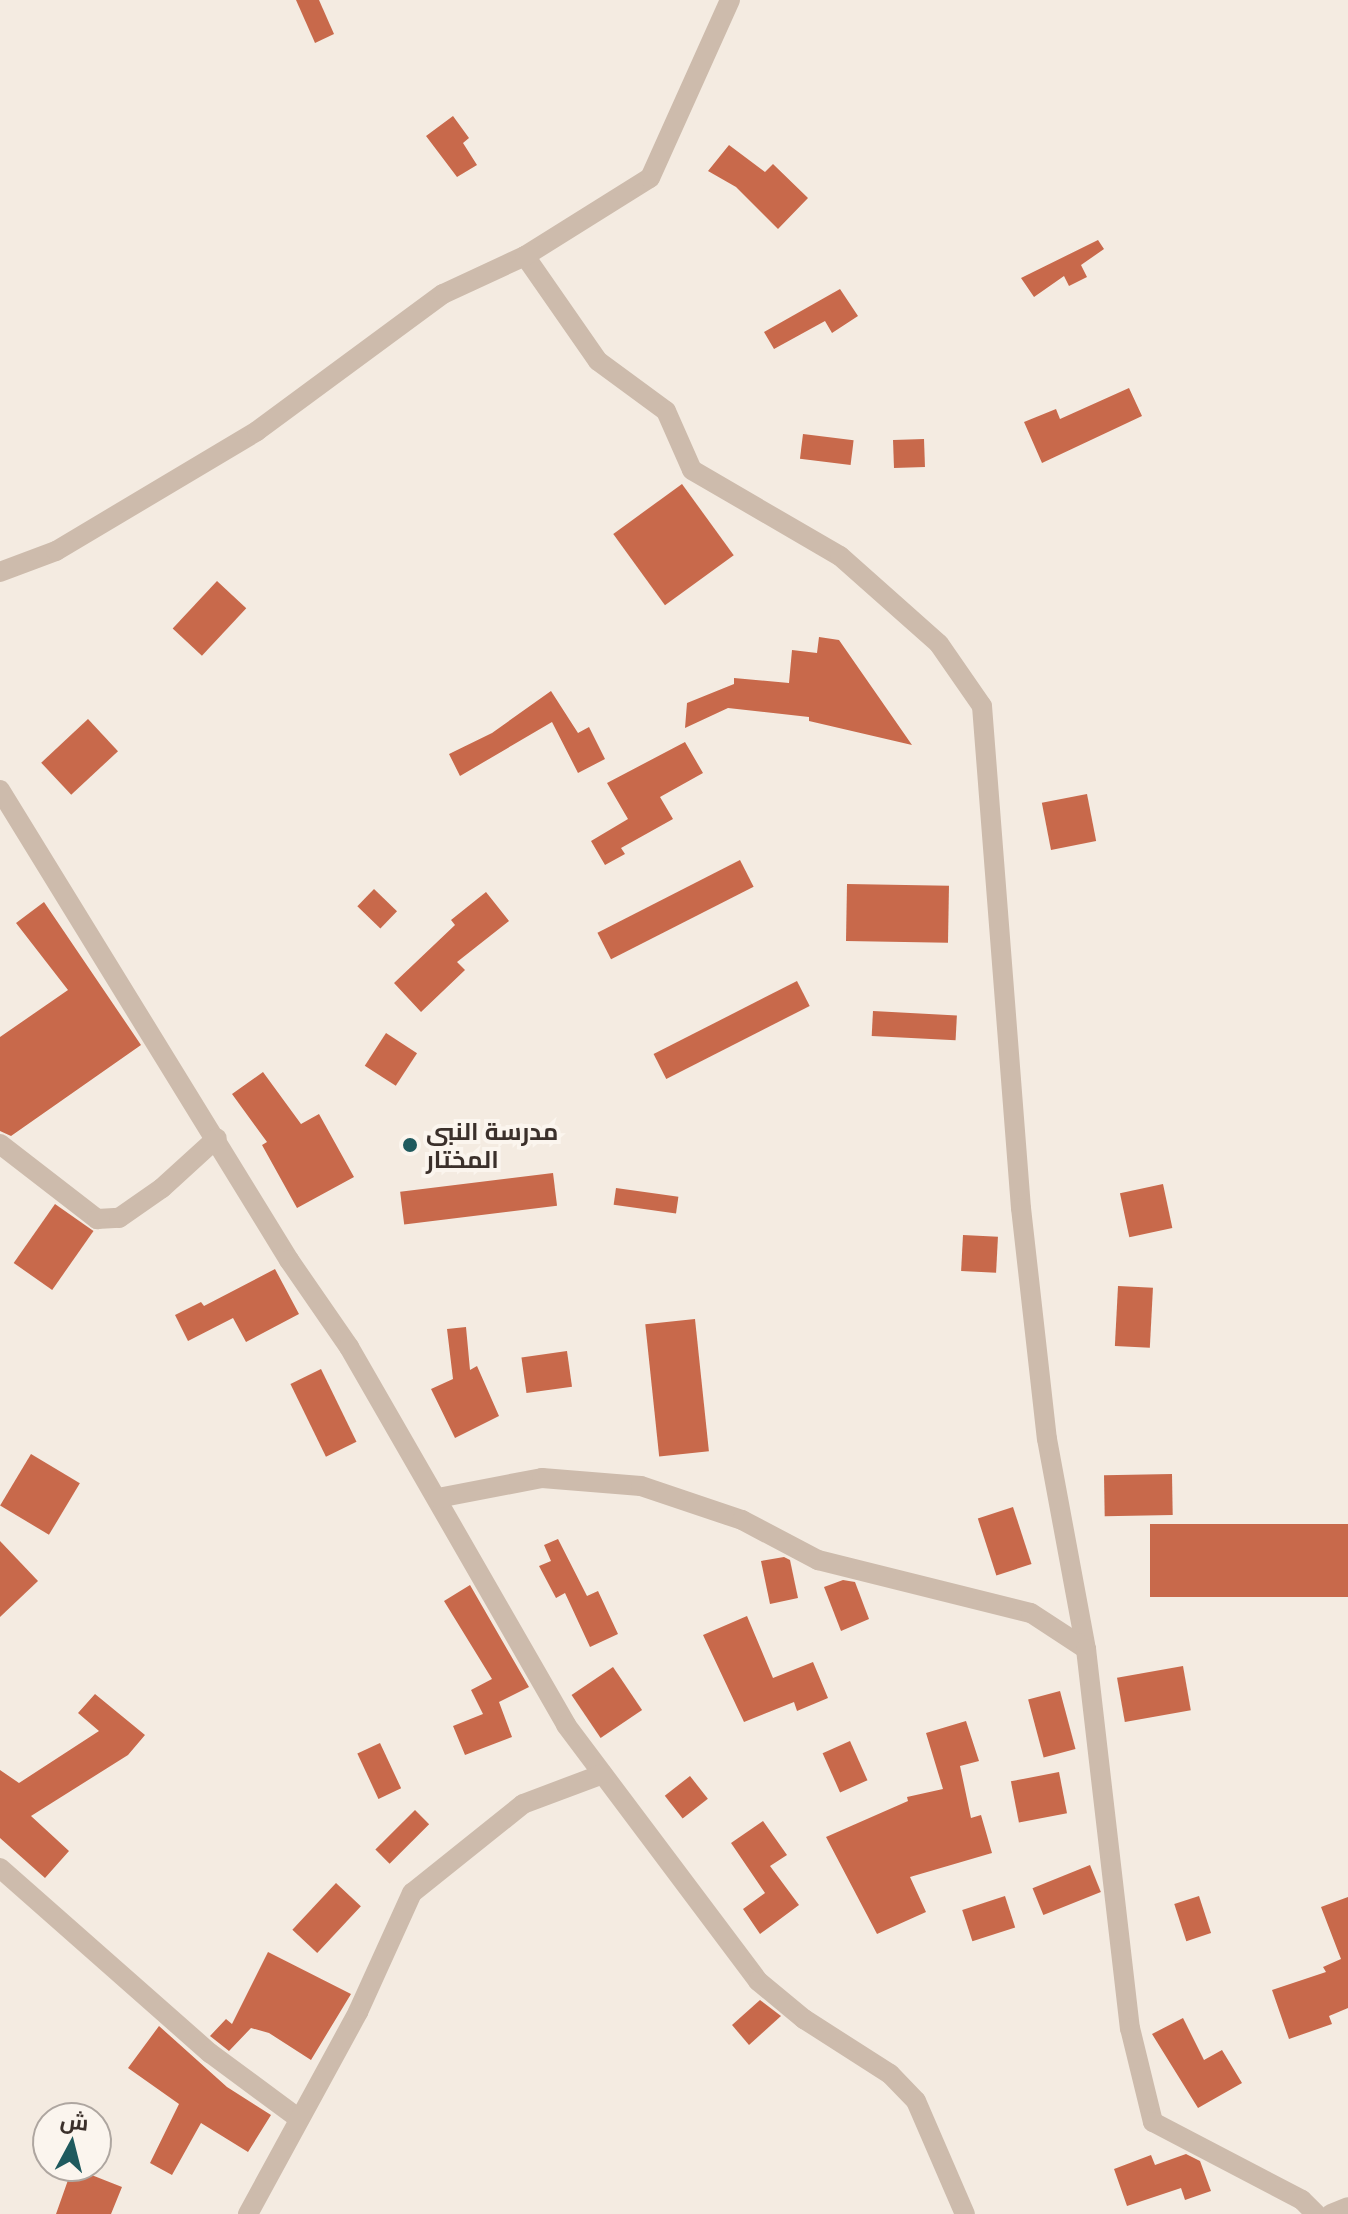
<!DOCTYPE html>
<html>
<head>
<meta charset="utf-8">
<style>
  body { margin:0 }
  #map { position:relative; width:1348px; height:2214px; overflow:hidden; background:#f4ebe1; font-family:"Noto Sans",Cairo,sans-serif }
  div>[style] { position:absolute }
  [style*='--x'] { left:calc(var(--x)*1px); top:calc(var(--y)*1px); width:calc(var(--w)*1px); rotate:calc(var(--a)*1deg) }
  .building>* { inset:0; background:#c8694b; transform-origin:0 0 }
  .minor>* { height:20px; margin:-10px; padding:0 10px; transform-origin:10px; border-radius:10px; background:#cdbbac }
  .dots>* { width:22px; height:22px; translate:-50% -50%; box-sizing:border-box; border:4px solid #fbf5ee; border-radius:50% }
  span { translate:-50% -50%; white-space:nowrap; text-align:center; line-height:1.15; -webkit-text-stroke:8px #fbf5ee; paint-order:stroke }
  .poi-label { font-size:24px; color:#3b302b; font-weight:700 }
  .left { translate:0 -50%; text-align:left }
  .north { position:absolute; left:32px; top:2102px; width:80px; height:80px; box-sizing:border-box; background:#fbf5ee; border:2px solid #aea6a0; border-radius:50%; rotate:7deg; font-size:22px; font-weight:700; line-height:32px; text-align:center; color:#3b302b }
  .north::after { content:''; display:block; margin:auto; width:28px; height:36px; background:#1f5a5e; clip-path:polygon(50% 0,100% 100%,50% 72%,0 100%) }
</style>
</head>
<body>
<div id="map">
  <div class="building">
    <div style="clip-path:polygon(296px 0,319px 0,334px 34px,315px 43px)"></div>
    <div style="clip-path:polygon(453px 116px,469px 138px,463px 143px,477px 165px,457px 177px,426px 136px)"></div>
    <div style="clip-path:polygon(729px 145px,765px 172px,773px 164px,808px 198px,778px 229px,736px 187px,708px 171px)"></div>
    <div style="clip-path:polygon(1098px 240px,1104px 249px,1081px 265px,1087px 277px,1069px 286px,1064px 276px,1034px 297px,1021px 278px)"></div>
    <div style="clip-path:polygon(840px 289px,858px 316px,832px 333px,825px 321px,774px 349px,764px 332px)"></div>
    <div style="clip-path:polygon(1129px 388px,1142px 416px,1042px 463px,1024px 422px,1056px 409px,1060px 419px)"></div>
    <div style="left:803px;top:434px;width:51px;height:25px;rotate:7deg"></div>
    <div style="left:924px;top:439px;width:28px;height:31px;rotate:88deg"></div>
    <div style="left:682px;top:484px;width:88px;height:85px;rotate:54deg"></div>
    <div style="left:217px;top:581px;width:40px;height:65px;rotate:43deg"></div>
    <div style="clip-path:polygon(819px 637px,839px 640px,912px 745px,809px 721px,809px 717px,728px 708px,685px 728px,687px 703px,734px 684px,734px 678px,789px 683px,792px 650px,817px 653px)"></div>
    <div style="clip-path:polygon(551px 691px,578px 733px,589px 727px,605px 759px,578px 773px,552px 722px,460px 776px,449px 754px,492px 733px)"></div>
    <div style="left:88px;top:719px;width:44px;height:64px;rotate:47deg"></div>
    <div style="clip-path:polygon(685px 742px,703px 773px,660px 797px,673px 819px,621px 848px,625px 854px,605px 865px,591px 841px,628px 819px,607px 783px)"></div>
    <div style="left:1087px;top:794px;width:48px;height:46px;rotate:79deg"></div>
    <div style="left:740px;top:860px;width:30px;height:160px;rotate:63deg"></div>
    <div style="left:847px;top:884px;width:102px;height:57px;rotate:1deg"></div>
    <div style="left:374px;top:889px;width:32px;height:24px;rotate:44deg"></div>
    <div style="clip-path:polygon(486px 892px,509px 921px,457px 962px,465px 970px,421px 1012px,394px 983px,455px 925px,451px 920px)"></div>
    <div style="clip-path:polygon(44px 902px,141px 1045px,11px 1136px,0 1131px,0 1037px,68px 990px,16px 923px)"></div>
    <div style="left:797px;top:981px;width:28px;height:161px;rotate:63deg"></div>
    <div style="left:873px;top:1011px;width:84px;height:25px;rotate:3deg"></div>
    <div style="left:386px;top:1033px;width:37px;height:39px;rotate:33deg"></div>
    <div style="clip-path:polygon(263px 1072px,301px 1124px,319px 1114px,354px 1177px,297px 1208px,262px 1145px,267px 1142px,232px 1094px)"></div>
    <div style="left:553px;top:1173px;width:33px;height:154px;rotate:83deg"></div>
    <div style="left:1163px;top:1184px;width:45px;height:44px;rotate:78deg"></div>
    <div style="left:616px;top:1188px;width:63px;height:17px;rotate:8deg"></div>
    <div style="left:55px;top:1204px;width:47px;height:72px;rotate:35deg"></div>
    <div style="left:963px;top:1235px;width:35px;height:36px;rotate:3deg"></div>
    <div style="clip-path:polygon(275px 1269px,299px 1314px,246px 1342px,233px 1318px,188px 1341px,175px 1315px,201px 1302px,204px 1306px)"></div>
    <div style="left:1118px;top:1286px;width:35px;height:60px;rotate:3deg"></div>
    <div style="left:695px;top:1319px;width:133px;height:50px;rotate:84deg"></div>
    <div style="clip-path:polygon(466px 1327px,470px 1370px,477px 1366px,499px 1416px,455px 1438px,431px 1389px,453px 1379px,447px 1329px)"></div>
    <div style="left:567px;top:1351px;width:36px;height:46px;rotate:82deg"></div>
    <div style="left:321px;top:1369px;width:81px;height:34px;rotate:64deg"></div>
    <div style="left:31px;top:1454px;width:57px;height:60px;rotate:31deg"></div>
    <div style="left:1172px;top:1474px;width:41px;height:68px;rotate:89deg"></div>
    <div style="left:1013px;top:1507px;width:60px;height:37px;rotate:72deg"></div>
    <div style="left:1348px;top:1524px;width:73px;height:198px;rotate:90deg"></div>
    <div style="clip-path:polygon(558px 1539px,587px 1596px,598px 1591px,618px 1634px,590px 1647px,565px 1593px,556px 1598px,539px 1566px,551px 1561px,544px 1545px)"></div>
    <div style="clip-path:polygon(0 1541px,38px 1581px,0 1617px)"></div>
    <div style="clip-path:polygon(784px 1557px,790px 1560px,798px 1598px,770px 1604px,761px 1561px)"></div>
    <div style="clip-path:polygon(843px 1580px,855px 1582px,869px 1619px,841px 1631px,824px 1587px)"></div>
    <div style="clip-path:polygon(470px 1585px,529px 1687px,499px 1702px,512px 1737px,465px 1755px,453px 1726px,483px 1714px,471px 1690px,492px 1679px,444px 1601px)"></div>
    <div style="clip-path:polygon(747px 1616px,773px 1678px,813px 1662px,828px 1698px,797px 1711px,794px 1702px,744px 1722px,703px 1635px)"></div>
    <div style="left:1183px;top:1666px;width:45px;height:67px;rotate:80deg"></div>
    <div style="left:613px;top:1667px;width:52px;height:50px;rotate:56deg"></div>
    <div style="left:1060px;top:1691px;width:60px;height:33px;rotate:75deg"></div>
    <div style="clip-path:polygon(95px 1694px,145px 1735px,128px 1755px,31px 1816px,69px 1851px,45px 1878px,0 1838px,0 1770px,19px 1783px,99px 1731px,78px 1713px)"></div>
    <div style="clip-path:polygon(966px 1721px,979px 1761px,960px 1766px,971px 1818px,981px 1815px,992px 1853px,910px 1877px,926px 1912px,877px 1934px,826px 1837px,908px 1801px,907px 1797px,943px 1789px,926px 1733px)"></div>
    <div style="left:850px;top:1741px;width:43px;height:30px;rotate:66deg"></div>
    <div style="left:380px;top:1743px;width:50px;height:25px;rotate:65deg"></div>
    <div style="left:1059px;top:1772px;width:42px;height:49px;rotate:79deg"></div>
    <div style="left:690px;top:1776px;width:29px;height:32px;rotate:52deg"></div>
    <div style="left:415px;top:1810px;width:20px;height:56px;rotate:45deg"></div>
    <div style="clip-path:polygon(763px 1821px,787px 1855px,770px 1866px,799px 1905px,760px 1934px,743px 1909px,765px 1893px,731px 1843px)"></div>
    <div style="left:1090px;top:1865px;width:29px;height:62px;rotate:68deg"></div>
    <div style="left:336px;top:1883px;width:34px;height:64px;rotate:43deg"></div>
    <div style="left:1005px;top:1896px;width:33px;height:45px;rotate:72deg"></div>
    <div style="left:1199px;top:1896px;width:39px;height:26px;rotate:72deg"></div>
    <div style="clip-path:polygon(1348px 1897px,1348px 2008px,1329px 2016px,1332px 2024px,1289px 2039px,1272px 1990px,1326px 1972px,1323px 1967px,1341px 1959px,1321px 1907px)"></div>
    <div style="clip-path:polygon(268px 1952px,351px 1994px,311px 2060px,269px 2033px,251px 2028px,229px 2051px,210px 2036px,226px 2019px,232px 2024px)"></div>
    <div style="clip-path:polygon(760px 2000px,781px 2016px,749px 2045px,732px 2025px)"></div>
    <div style="clip-path:polygon(1183px 2018px,1204px 2060px,1222px 2050px,1242px 2083px,1198px 2108px,1152px 2034px)"></div>
    <div style="clip-path:polygon(159px 2026px,227px 2087px,271px 2115px,248px 2152px,201px 2123px,172px 2175px,150px 2163px,179px 2104px,128px 2068px)"></div>
    <div style="clip-path:polygon(1186px 2154px,1200px 2161px,1211px 2191px,1185px 2200px,1181px 2188px,1127px 2206px,1114px 2169px,1151px 2155px,1155px 2165px)"></div>
    <div style="clip-path:polygon(73px 2166px,92px 2166px,89px 2174px,122px 2187px,111px 2214px,56px 2214px)"></div>
  </div>
  <div class="minor">
    <div style="--x:525;--y:256;--w:128;--a:55.2"></div>
    <div style="--x:598;--y:361;--w:84;--a:36.3"></div>
    <div style="--x:666;--y:411;--w:64;--a:66.2"></div>
    <div style="--x:692;--y:470;--w:171;--a:30.2"></div>
    <div style="--x:840;--y:556;--w:132;--a:41.6"></div>
    <div style="--x:939;--y:644;--w:75;--a:55.3"></div>
    <div style="--x:982;--y:706;--w:504;--a:85.56"></div>
    <div style="--x:1021;--y:1208;--w:232;--a:83.6"></div>
    <div style="--x:1047;--y:1439;--w:214;--a:79.5"></div>
    <div style="--x:0;--y:572;--w:60;--a:-20.6"></div>
    <div style="--x:56;--y:551;--w:234;--a:-30.8"></div>
    <div style="--x:257;--y:431;--w:231;--a:-36.4"></div>
    <div style="--x:443;--y:294;--w:90;--a:-24.9"></div>
    <div style="--x:525;--y:256;--w:147;--a:-32"></div>
    <div style="--x:650;--y:178;--w:195;--a:-65.8"></div>
    <div style="--x:0;--y:790;--w:552;--a:58.41"></div>
    <div style="--x:289;--y:1260;--w:106;--a:55.4"></div>
    <div style="--x:349;--y:1347;--w:436;--a:60.1"></div>
    <div style="--x:566;--y:1725;--w:320;--a:53.1"></div>
    <div style="--x:758;--y:1981;--w:60;--a:39.6"></div>
    <div style="--x:804;--y:2019;--w:102;--a:32.6"></div>
    <div style="--x:890;--y:2074;--w:37;--a:46"></div>
    <div style="--x:916;--y:2101;--w:123;--a:66.6"></div>
    <div style="--x:0;--y:1144;--w:123;--a:37.7"></div>
    <div style="--x:97;--y:1219;--w:22;--a:-3"></div>
    <div style="--x:119;--y:1218;--w:52;--a:-34.9"></div>
    <div style="--x:162;--y:1188;--w:74;--a:-42.3"></div>
    <div style="--x:438;--y:1498;--w:106;--a:-10.9"></div>
    <div style="--x:542;--y:1478;--w:99;--a:4.6"></div>
    <div style="--x:641;--y:1486;--w:107;--a:18.6"></div>
    <div style="--x:742;--y:1520;--w:86;--a:27.8"></div>
    <div style="--x:818;--y:1560;--w:219;--a:14"></div>
    <div style="--x:1031;--y:1613;--w:66;--a:33.2"></div>
    <div style="--x:1086;--y:1649;--w:382;--a:83.4"></div>
    <div style="--x:1130;--y:2028;--w:97;--a:76.3"></div>
    <div style="--x:1153;--y:2122;--w:168;--a:27.6"></div>
    <div style="--x:1302;--y:2200;--w:20;--a:45"></div>
    <div style="--x:0;--y:1868;--w:280;--a:41.4"></div>
    <div style="--x:210;--y:2053;--w:109;--a:36.5"></div>
    <div style="--x:248;--y:2214;--w:230;--a:-61.4"></div>
    <div style="--x:358;--y:2012;--w:131;--a:-65.6"></div>
    <div style="--x:412;--y:1893;--w:142;--a:-38.7"></div>
    <div style="--x:523;--y:1804;--w:85;--a:-20.6"></div>
    <div style="--x:1331;--y:2214;--w:18;--a:-22"></div>
  </div>
  <div class="dots">
    <div style="left:410px;top:1145px;background:#1f5a5e"></div>
  </div>
  <div class="poi-label">
    <span class="left" style="left:426px;top:1145px">مدرسة النبي<br>المختار</span>
  </div>
  <div class="north">ش</div>
</div>
</body>
</html>
